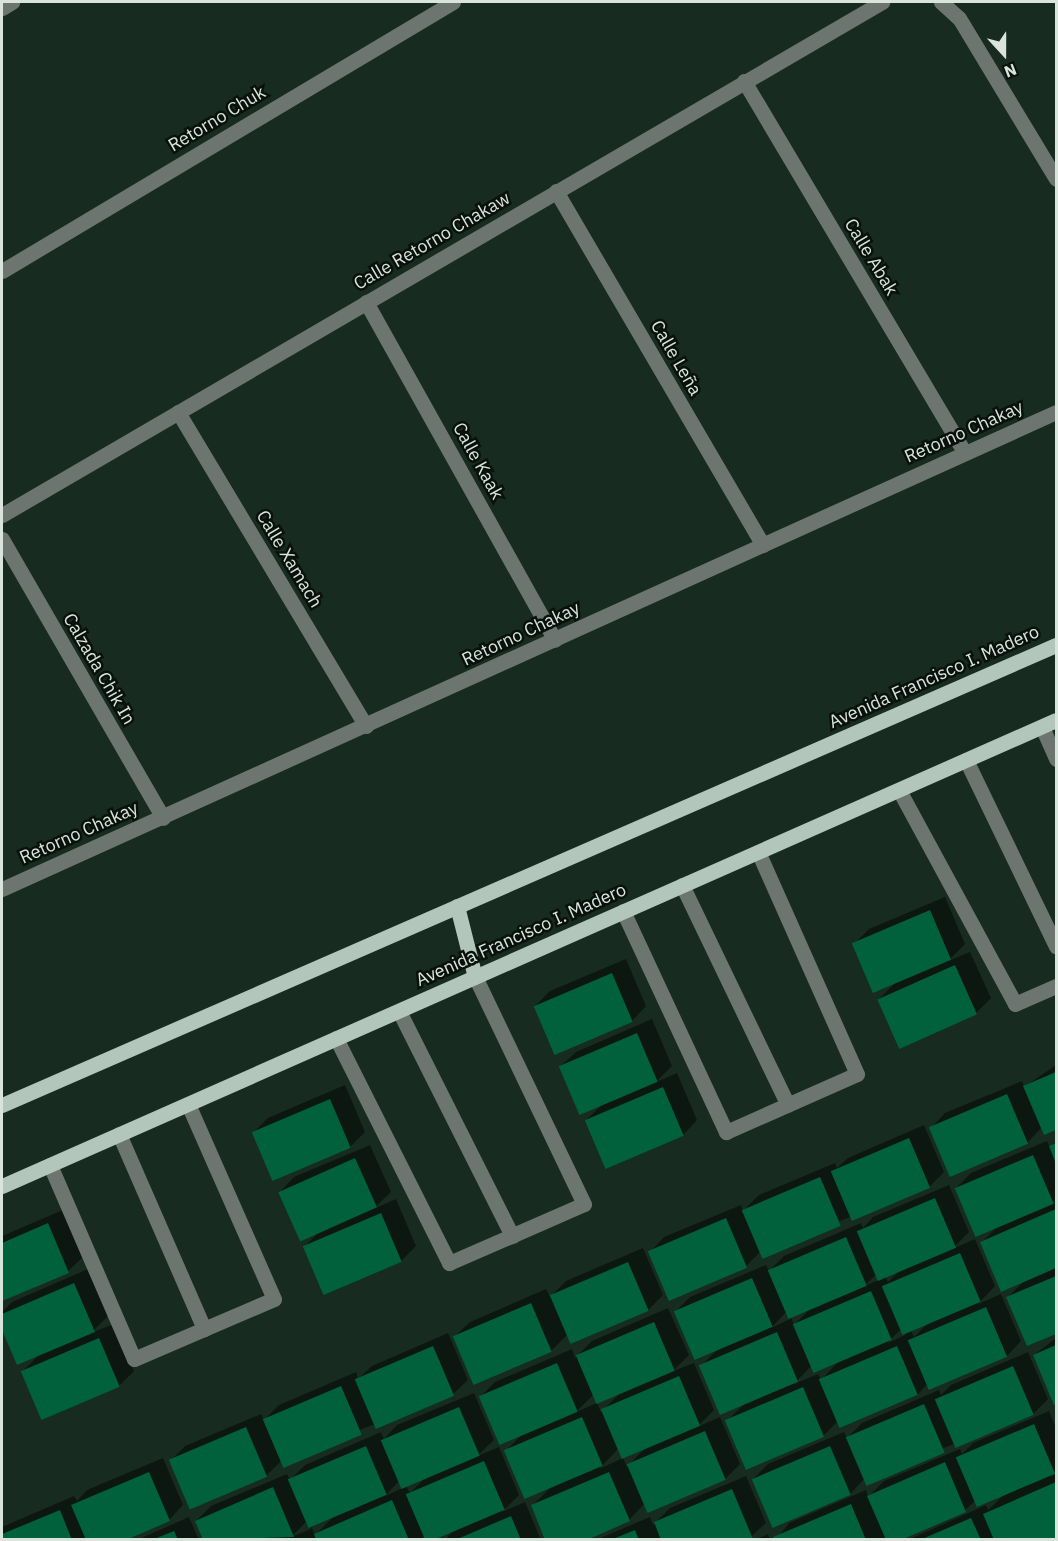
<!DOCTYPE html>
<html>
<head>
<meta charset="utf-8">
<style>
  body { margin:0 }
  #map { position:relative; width:1058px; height:1541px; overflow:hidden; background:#182b20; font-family:"IBM Plex Sans",sans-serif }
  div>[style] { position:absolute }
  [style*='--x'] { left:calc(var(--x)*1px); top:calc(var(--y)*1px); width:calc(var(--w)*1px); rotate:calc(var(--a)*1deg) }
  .shadow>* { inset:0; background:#0007 }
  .building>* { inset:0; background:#01613d; transform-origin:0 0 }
  .minor>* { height:15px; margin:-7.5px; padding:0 7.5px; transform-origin:7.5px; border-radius:7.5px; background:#6c7570 }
  .major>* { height:15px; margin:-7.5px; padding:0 7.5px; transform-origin:7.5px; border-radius:7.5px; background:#b3c6bb }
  span { translate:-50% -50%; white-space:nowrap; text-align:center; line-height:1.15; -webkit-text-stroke:5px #09110c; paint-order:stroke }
  .street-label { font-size:18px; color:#d9e4dd }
  .frame { position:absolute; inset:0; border:3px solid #d9e4dd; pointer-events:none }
  .north { position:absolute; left:974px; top:24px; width:60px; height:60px; -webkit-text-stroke:4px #09110c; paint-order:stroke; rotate:159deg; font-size:16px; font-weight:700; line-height:24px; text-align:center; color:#d9e4dd }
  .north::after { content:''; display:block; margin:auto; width:21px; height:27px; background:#d9e4dd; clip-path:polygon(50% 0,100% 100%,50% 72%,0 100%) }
</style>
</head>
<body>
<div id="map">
  <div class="shadow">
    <div style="clip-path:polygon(945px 897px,965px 944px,948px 961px,970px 952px,991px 998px,976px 1013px,879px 999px,896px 982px,854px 944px,869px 929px)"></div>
    <div style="clip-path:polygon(626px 959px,646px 1006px,632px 1021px,535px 1006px,550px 991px)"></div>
    <div style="clip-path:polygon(652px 1019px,672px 1066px,656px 1082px,677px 1073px,697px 1120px,683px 1135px,586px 1120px,603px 1104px,561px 1066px,576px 1052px)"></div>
    <div style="clip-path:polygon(1056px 1065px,1056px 1129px,1045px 1133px,1042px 1127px,1027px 1143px,931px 1128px,945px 1113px,1022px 1081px,1024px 1087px)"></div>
    <div style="clip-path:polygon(345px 1085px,365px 1132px,350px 1147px,254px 1132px,268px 1118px)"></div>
    <div style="clip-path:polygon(924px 1125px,944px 1172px,929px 1187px,761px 1251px,746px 1266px,650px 1252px,664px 1237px,741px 1205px,743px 1211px,759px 1195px,835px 1163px,837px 1168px,848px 1158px)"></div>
    <div style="clip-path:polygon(1047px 1141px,1050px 1147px,1056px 1141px,1056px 1199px,1051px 1204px,1056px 1202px,1056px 1332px,1028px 1344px,1008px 1297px,1025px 1280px,982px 1242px,998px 1226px,956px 1188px,971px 1173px)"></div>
    <div style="clip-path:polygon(370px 1145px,391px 1192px,373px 1209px,396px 1199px,416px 1246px,401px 1261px,305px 1246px,322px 1229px,280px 1192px,294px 1177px)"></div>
    <div style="clip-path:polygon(evenodd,949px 1185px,969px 1232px,952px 1249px,975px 1239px,995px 1286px,978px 1304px,1001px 1294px,1021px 1341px,1007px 1356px,928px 1383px,918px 1394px,841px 1426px,839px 1420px,823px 1436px,727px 1421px,745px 1403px,701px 1366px,717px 1350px,675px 1312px,690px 1297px,766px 1265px,769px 1271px,784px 1256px,861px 1223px,863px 1228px,873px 1217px,949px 1185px,901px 1269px,888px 1282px,885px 1276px,901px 1269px,949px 1185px,877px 1274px,879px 1280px,864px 1286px,877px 1274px,949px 1185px,811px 1308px,794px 1325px,791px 1317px,811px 1308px,949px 1185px,787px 1311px,790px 1319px,771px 1328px,787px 1311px,949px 1185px,928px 1323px,914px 1337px,911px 1330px,928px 1323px,949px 1185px,902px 1328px,905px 1335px,888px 1343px,888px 1342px,902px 1328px,949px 1185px,839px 1361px,821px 1380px,818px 1374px,794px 1384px,812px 1365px,839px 1361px)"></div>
    <div style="clip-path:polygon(63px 1210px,83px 1257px,68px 1271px,2px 1300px,2px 1236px)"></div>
    <div style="clip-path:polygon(643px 1248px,663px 1295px,648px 1310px,568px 1334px,551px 1351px,455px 1336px,470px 1322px,546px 1289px,550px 1297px,566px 1281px)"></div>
    <div style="clip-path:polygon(88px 1269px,108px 1316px,91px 1333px,114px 1324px,134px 1371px,119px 1386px,23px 1371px,40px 1354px,17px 1363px,2px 1312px,12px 1302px)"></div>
    <div style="clip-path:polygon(evenodd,668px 1308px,689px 1355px,673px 1371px,694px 1363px,714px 1410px,697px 1427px,720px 1417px,740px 1464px,725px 1479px,645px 1503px,629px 1520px,532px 1506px,551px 1487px,506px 1451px,522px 1434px,481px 1396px,495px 1382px,572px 1349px,575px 1358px,592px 1341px,668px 1308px,594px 1394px,619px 1394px,601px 1412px,597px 1403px,576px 1412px,594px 1394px,668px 1308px,646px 1447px,627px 1467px,623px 1458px,599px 1469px,619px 1448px,646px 1447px)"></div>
    <div style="clip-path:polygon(448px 1333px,468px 1380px,453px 1394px,282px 1460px,267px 1475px,190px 1508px,170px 1461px,185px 1446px,261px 1414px,264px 1420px,279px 1405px,356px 1372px,358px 1379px,372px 1366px)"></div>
    <div style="clip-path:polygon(1056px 1338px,1056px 1402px,1055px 1403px,1034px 1355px)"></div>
    <div style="clip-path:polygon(1028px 1352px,1048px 1399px,1033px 1414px,865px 1478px,850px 1494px,753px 1479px,768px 1464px,844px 1432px,847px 1438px,862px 1423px,939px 1390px,941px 1395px,951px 1385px)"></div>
    <div style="clip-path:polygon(evenodd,474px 1393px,494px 1440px,477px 1456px,499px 1447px,519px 1495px,502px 1512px,525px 1502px,541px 1540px,445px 1540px,453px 1531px,433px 1540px,425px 1535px,420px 1540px,204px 1540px,196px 1521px,211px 1506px,287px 1474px,290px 1480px,305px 1465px,381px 1432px,384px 1439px,397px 1425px,474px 1393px,425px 1478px,410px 1493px,406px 1486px,425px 1478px,474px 1393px,400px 1480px,403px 1488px,385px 1496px,400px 1480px,474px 1393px,333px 1517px,315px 1535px,311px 1526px,333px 1517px,474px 1393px,308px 1520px,311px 1529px,291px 1537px,308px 1520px)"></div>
    <div style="clip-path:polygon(1049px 1411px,1056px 1428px,1056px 1470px,1050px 1477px,1056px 1474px,1056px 1539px,908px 1540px,986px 1505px,988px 1510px,1005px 1494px,976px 1500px,965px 1510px,897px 1540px,776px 1540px,789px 1523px,866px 1490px,868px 1497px,884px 1481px,960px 1449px,962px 1454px,973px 1443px)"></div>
    <div style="clip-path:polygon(163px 1458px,183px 1505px,169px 1520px,122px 1540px,2px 1540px,2px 1527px,74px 1496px,77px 1501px,87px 1490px)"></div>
    <div style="clip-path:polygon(746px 1476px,766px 1523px,747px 1540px,596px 1540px,650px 1517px,653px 1525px,670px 1508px)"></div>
    <div style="clip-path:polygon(189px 1517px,199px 1540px,137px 1540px)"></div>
    <div style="clip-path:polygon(768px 1534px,770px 1540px,755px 1540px)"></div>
  </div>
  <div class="building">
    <div style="left:930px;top:910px;width:54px;height:85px;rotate:67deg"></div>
    <div style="left:955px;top:965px;width:54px;height:85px;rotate:66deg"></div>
    <div style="left:612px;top:973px;width:53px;height:85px;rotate:67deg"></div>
    <div style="left:637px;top:1033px;width:53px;height:85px;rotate:67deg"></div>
    <div style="clip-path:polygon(1056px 1072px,1056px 1130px,1044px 1135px,1023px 1086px)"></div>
    <div style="left:663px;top:1087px;width:53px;height:85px;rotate:67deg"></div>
    <div style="left:1007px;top:1094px;width:54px;height:85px;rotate:67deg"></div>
    <div style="left:330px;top:1099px;width:53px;height:85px;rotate:67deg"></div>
    <div style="left:909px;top:1138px;width:54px;height:85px;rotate:67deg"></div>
    <div style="clip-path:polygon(1056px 1143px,1056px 1164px,1049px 1146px)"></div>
    <div style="left:1033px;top:1155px;width:53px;height:85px;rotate:67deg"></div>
    <div style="left:355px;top:1158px;width:54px;height:84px;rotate:66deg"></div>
    <div style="left:820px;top:1177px;width:53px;height:85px;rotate:67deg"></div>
    <div style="left:935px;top:1198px;width:54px;height:85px;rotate:67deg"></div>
    <div style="clip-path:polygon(1056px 1209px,1056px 1268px,1001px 1292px,980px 1242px)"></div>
    <div style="left:381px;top:1213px;width:53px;height:85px;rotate:67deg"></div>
    <div style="left:726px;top:1218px;width:54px;height:85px;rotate:67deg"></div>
    <div style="clip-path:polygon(48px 1223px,69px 1273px,2px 1301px,2px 1243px)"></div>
    <div style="left:846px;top:1237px;width:53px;height:85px;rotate:67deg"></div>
    <div style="left:960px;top:1253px;width:53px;height:85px;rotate:67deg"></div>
    <div style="left:628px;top:1262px;width:53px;height:85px;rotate:67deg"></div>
    <div style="clip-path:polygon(1056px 1276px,1056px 1334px,1027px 1346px,1006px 1297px)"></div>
    <div style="left:752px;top:1278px;width:53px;height:85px;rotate:67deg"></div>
    <div style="clip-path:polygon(74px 1283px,95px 1332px,17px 1365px,2px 1330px,2px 1314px)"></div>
    <div style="left:871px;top:1291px;width:53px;height:85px;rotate:67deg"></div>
    <div style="left:531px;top:1303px;width:53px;height:85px;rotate:67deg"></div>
    <div style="left:986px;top:1307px;width:54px;height:85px;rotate:67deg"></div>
    <div style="left:654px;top:1322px;width:53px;height:85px;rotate:67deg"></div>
    <div style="left:777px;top:1332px;width:54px;height:85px;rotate:67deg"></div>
    <div style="left:99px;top:1338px;width:53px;height:85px;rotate:67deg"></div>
    <div style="clip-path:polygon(1056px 1345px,1056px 1404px,1054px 1405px,1033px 1355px)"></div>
    <div style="left:433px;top:1346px;width:54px;height:85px;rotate:67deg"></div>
    <div style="left:897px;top:1346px;width:53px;height:85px;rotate:67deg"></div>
    <div style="left:557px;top:1363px;width:53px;height:85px;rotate:67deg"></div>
    <div style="left:1013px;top:1366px;width:53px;height:85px;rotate:67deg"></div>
    <div style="left:679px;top:1376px;width:54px;height:85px;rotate:67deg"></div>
    <div style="left:341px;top:1386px;width:53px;height:85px;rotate:67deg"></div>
    <div style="left:803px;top:1387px;width:54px;height:85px;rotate:67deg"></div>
    <div style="left:924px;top:1404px;width:53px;height:85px;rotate:67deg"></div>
    <div style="left:459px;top:1407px;width:53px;height:85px;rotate:67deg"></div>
    <div style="left:582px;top:1417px;width:53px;height:85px;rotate:67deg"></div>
    <div style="left:1034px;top:1424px;width:54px;height:85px;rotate:67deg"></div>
    <div style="left:246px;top:1427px;width:54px;height:84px;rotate:67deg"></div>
    <div style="left:705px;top:1431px;width:53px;height:85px;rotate:67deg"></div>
    <div style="left:366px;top:1446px;width:53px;height:85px;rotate:67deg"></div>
    <div style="left:830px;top:1446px;width:53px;height:85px;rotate:67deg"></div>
    <div style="left:484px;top:1461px;width:53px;height:85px;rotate:67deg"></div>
    <div style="clip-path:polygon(945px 1462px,966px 1512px,901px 1540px,886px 1540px,867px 1496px)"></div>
    <div style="clip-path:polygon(149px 1472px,170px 1521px,126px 1540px,86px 1540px,71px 1505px)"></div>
    <div style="clip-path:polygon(609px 1472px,630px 1521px,587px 1540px,545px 1540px,531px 1505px)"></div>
    <div style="clip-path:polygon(1056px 1482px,1056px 1540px,994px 1540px,983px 1514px)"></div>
    <div style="clip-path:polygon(273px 1487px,294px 1537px,203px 1540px,195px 1521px)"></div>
    <div style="clip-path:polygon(732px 1489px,753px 1539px,661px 1540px,654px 1522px)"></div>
    <div style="clip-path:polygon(392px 1500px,409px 1540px,316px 1540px,314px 1534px)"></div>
    <div style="clip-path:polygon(851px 1504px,866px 1540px,774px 1540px,773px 1537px)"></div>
    <div style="clip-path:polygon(60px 1510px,72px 1540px,2px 1540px,2px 1534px)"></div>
    <div style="clip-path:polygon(511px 1516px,521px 1540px,455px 1540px)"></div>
    <div style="clip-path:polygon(971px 1518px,981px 1540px,922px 1540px,922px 1539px)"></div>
    <div style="clip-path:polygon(635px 1530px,639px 1540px,613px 1540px,613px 1539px)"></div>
    <div style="clip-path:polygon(174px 1531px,178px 1540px,154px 1540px,154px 1539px)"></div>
  </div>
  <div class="minor">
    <div style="--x:941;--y:2;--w:24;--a:42"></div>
    <div style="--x:959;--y:18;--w:188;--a:58.9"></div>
    <div style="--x:2;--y:8;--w:12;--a:-31"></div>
    <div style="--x:744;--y:81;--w:431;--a:59.3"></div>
    <div style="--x:556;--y:191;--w:410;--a:59.7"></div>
    <div style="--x:2;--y:271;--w:525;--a:-30.81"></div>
    <div style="--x:366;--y:302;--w:387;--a:60.8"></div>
    <div style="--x:178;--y:412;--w:366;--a:59.1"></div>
    <div style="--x:2;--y:515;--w:1019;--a:-30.24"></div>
    <div style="--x:2;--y:539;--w:322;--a:60"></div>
    <div style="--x:1042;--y:727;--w:35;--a:66"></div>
    <div style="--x:966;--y:760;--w:207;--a:64.2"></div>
    <div style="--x:899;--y:790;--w:243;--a:61.5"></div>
    <div style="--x:1015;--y:1004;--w:45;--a:-23.7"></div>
    <div style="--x:682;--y:885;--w:244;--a:64.3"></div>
    <div style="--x:2;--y:889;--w:1157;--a:-24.35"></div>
    <div style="--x:623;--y:911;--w:244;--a:65"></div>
    <div style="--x:726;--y:1132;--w:143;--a:-23.9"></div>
    <div style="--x:857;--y:1074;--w:243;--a:-114"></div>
    <div style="--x:399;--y:1011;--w:252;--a:63.3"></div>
    <div style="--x:336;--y:1038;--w:252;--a:63.3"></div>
    <div style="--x:449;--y:1263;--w:147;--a:-23.6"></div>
    <div style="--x:584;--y:1204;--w:252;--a:-115.6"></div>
    <div style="--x:119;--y:1134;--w:213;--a:66.4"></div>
    <div style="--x:50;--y:1165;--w:211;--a:66.6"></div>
    <div style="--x:134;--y:1359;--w:152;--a:-23.2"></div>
    <div style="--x:274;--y:1299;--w:213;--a:-113.8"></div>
  </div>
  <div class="major">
    <div style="--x:457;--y:906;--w:73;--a:75.8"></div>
    <div style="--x:2;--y:1105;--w:1150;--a:-23.58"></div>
    <div style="--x:2;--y:1186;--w:1152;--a:-23.85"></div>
  </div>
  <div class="street-label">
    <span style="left:217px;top:119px;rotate:-31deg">Retorno Chuk</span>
    <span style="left:432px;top:241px;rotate:-30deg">Calle Retorno Chakaw</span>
    <span style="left:871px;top:257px;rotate:59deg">Calle Abak</span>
    <span style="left:676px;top:358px;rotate:60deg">Calle Leña</span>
    <span style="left:964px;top:432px;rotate:-24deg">Retorno Chakay</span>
    <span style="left:478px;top:461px;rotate:61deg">Calle Kaak</span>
    <span style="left:289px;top:559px;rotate:59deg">Calle Xamach</span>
    <span style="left:521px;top:634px;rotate:-25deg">Retorno Chakay</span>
    <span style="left:99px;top:669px;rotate:60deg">Calzada Chik In</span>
    <span style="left:934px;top:677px;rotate:-24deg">Avenida Francisco I. Madero</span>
    <span style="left:79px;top:833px;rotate:-24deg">Retorno Chakay</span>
    <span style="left:521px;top:935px;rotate:-24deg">Avenida Francisco I. Madero</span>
  </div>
  <div class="frame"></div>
  <div class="north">N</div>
</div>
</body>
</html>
